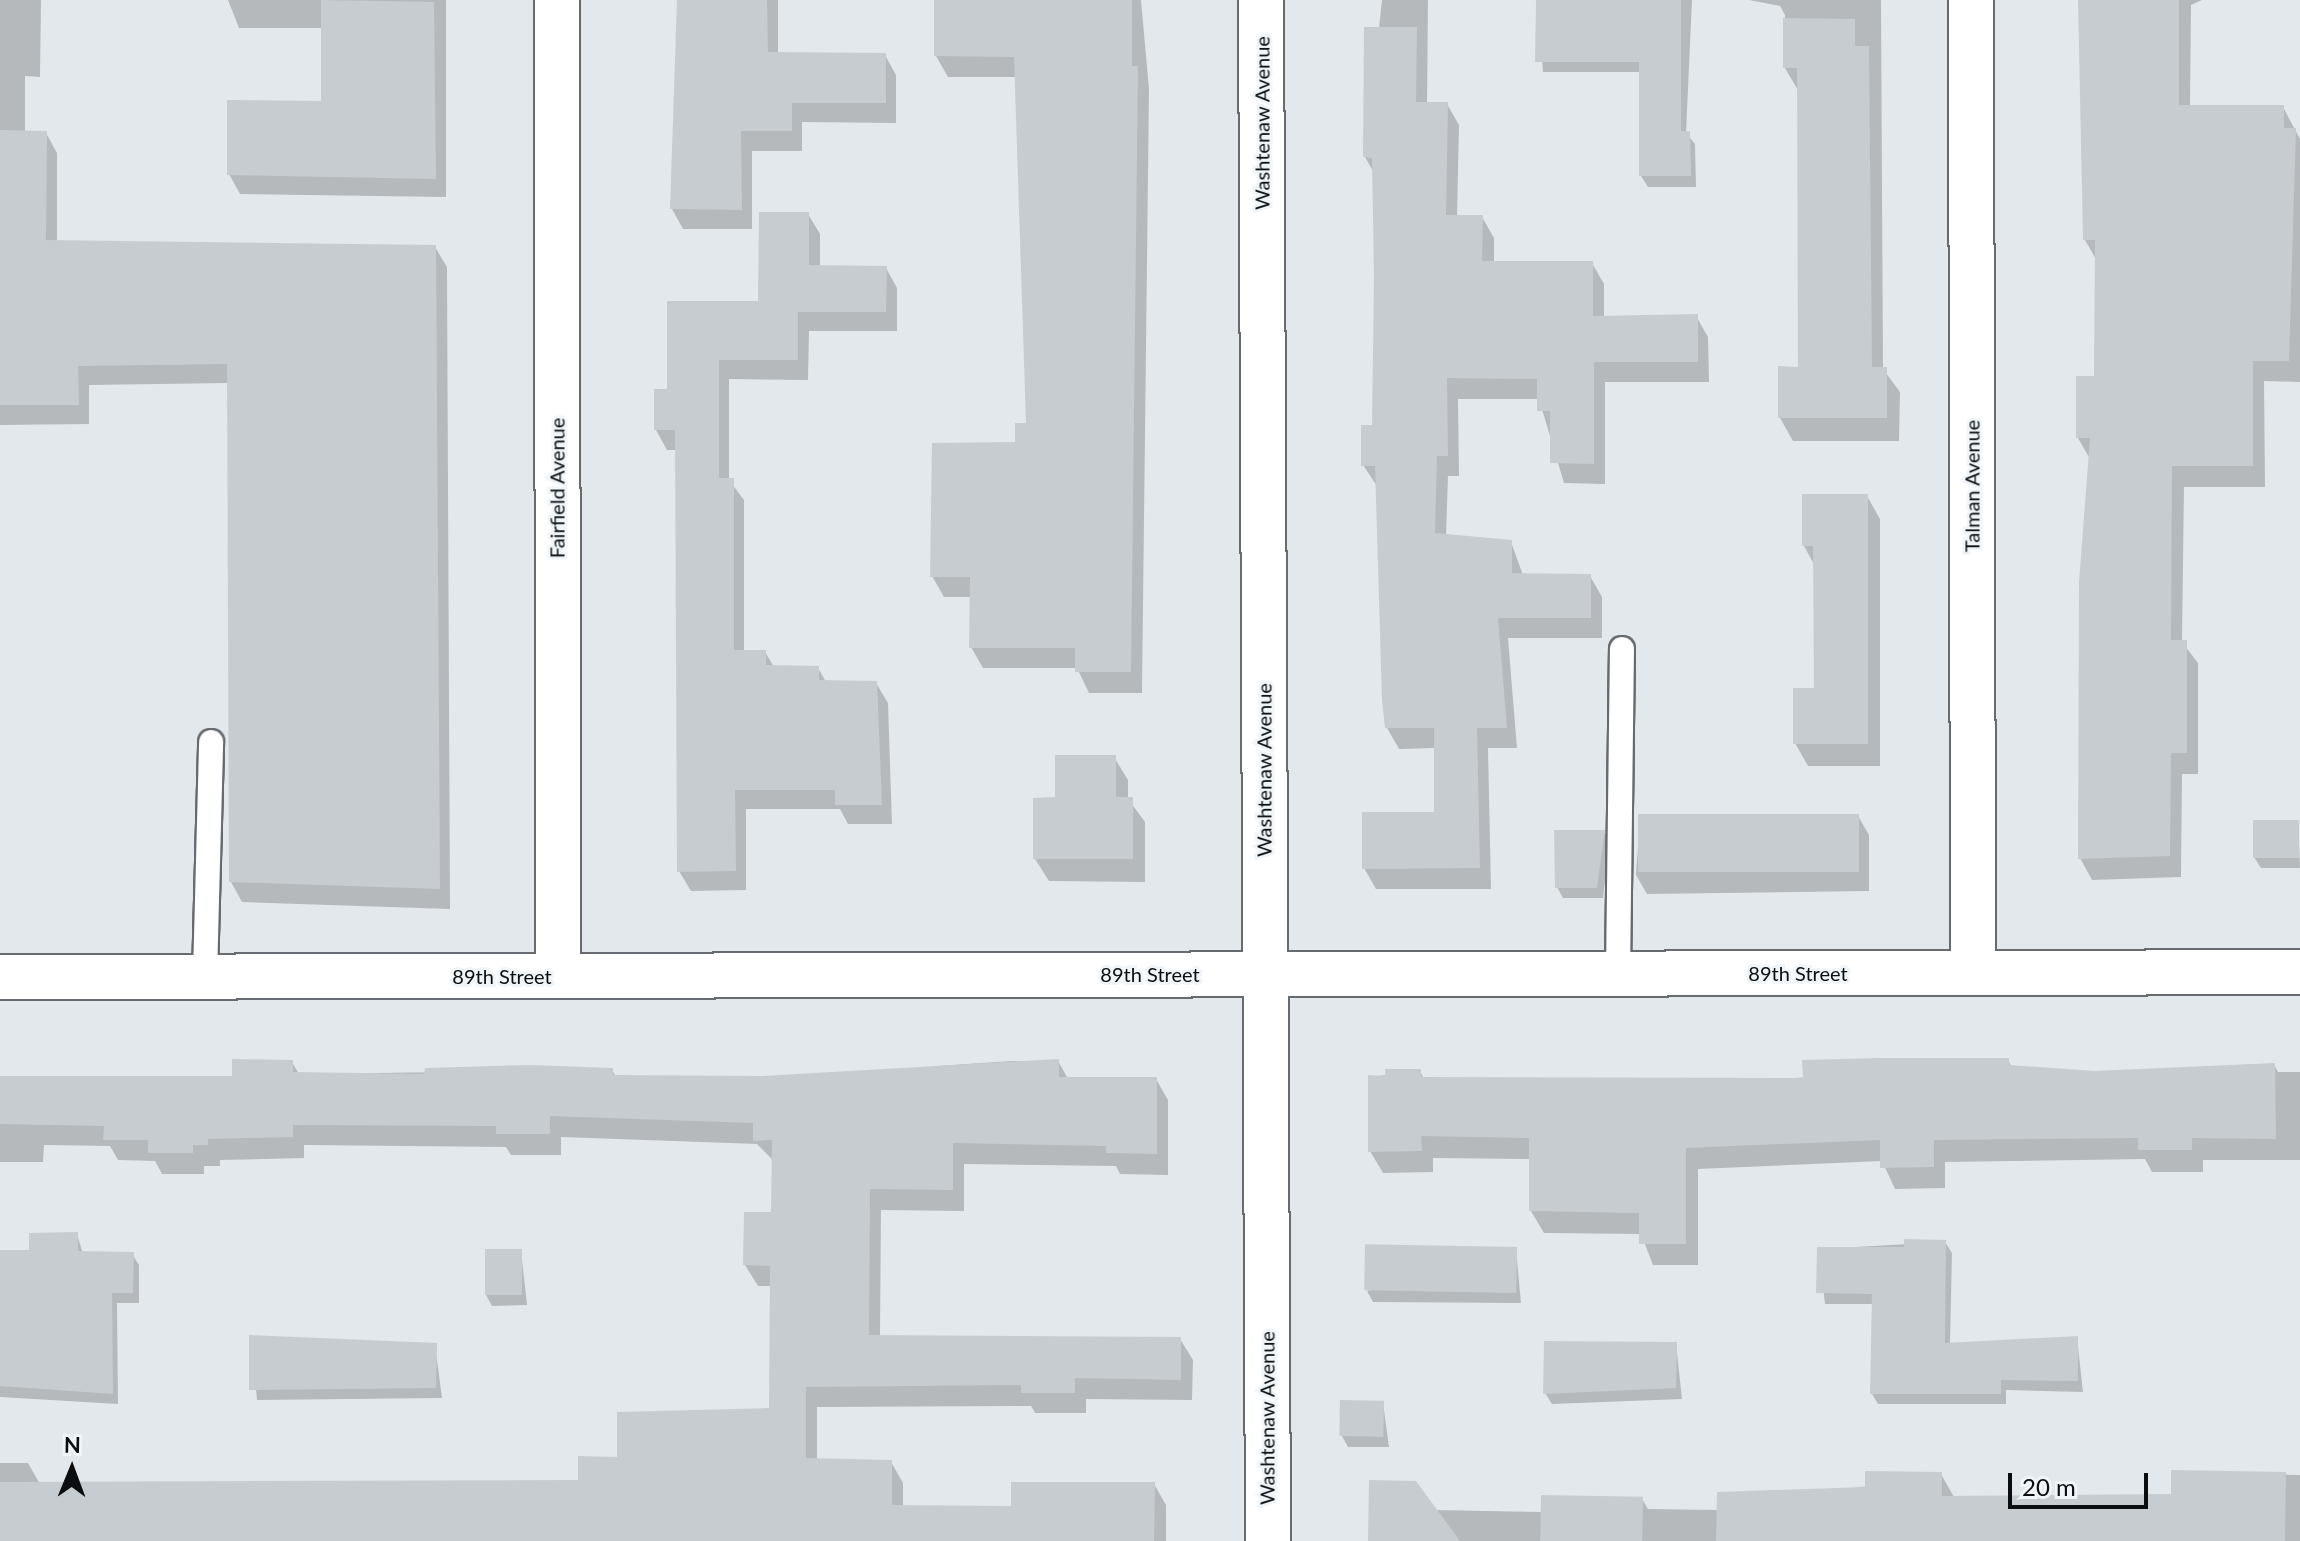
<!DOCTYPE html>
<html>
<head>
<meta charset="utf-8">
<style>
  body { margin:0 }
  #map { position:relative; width:2300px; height:1541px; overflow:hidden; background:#e3e8ec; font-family:Lato,sans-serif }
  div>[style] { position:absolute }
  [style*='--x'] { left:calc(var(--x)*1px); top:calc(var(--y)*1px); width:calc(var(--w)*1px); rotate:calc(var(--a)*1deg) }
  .shadow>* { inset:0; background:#0003 }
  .building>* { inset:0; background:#c7ccd0; transform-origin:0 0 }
  .roads { filter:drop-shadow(2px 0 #676b6f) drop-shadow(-2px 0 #676b6f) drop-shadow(0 2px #676b6f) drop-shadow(0 -2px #676b6f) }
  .lane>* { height:24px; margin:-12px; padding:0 12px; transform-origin:12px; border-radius:12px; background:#fff }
  .street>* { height:44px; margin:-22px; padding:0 22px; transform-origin:22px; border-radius:22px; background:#fff }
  span { translate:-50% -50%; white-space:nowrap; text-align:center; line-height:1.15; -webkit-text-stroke:6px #f0f5f9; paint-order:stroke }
  .street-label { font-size:20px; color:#0c0d0e }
  .north { position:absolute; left:32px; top:1429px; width:80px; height:80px; -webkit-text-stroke:6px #f0f5f9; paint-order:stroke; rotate:1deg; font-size:22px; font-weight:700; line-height:32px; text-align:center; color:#0c0d0e }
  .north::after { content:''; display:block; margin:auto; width:28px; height:36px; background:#0c0d0e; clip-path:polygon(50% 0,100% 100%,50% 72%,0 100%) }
  .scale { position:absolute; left:2008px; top:1473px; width:140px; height:36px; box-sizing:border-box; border:4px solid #0c0d0e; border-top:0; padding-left:10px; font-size:24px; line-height:28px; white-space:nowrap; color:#0c0d0e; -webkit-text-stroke:6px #f0f5f9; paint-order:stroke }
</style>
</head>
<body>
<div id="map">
  <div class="shadow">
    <div style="clip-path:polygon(0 0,41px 0,40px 77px,25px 76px,25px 132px,46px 133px,57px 153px,57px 242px,435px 247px,447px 267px,450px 909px,242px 902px,231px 882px,229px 383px,89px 385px,89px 424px,0 425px)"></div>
    <div style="clip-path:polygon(228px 0,446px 0,446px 197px,240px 194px,229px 174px,323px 103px,323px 28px,239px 28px)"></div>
    <div style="clip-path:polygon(679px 0,778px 0,778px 54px,885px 55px,896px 75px,896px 123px,802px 122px,802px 151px,752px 151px,752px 229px,683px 229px,672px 209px)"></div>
    <div style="clip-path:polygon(1016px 0,1141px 0,1149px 89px,1142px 693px,1089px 693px,1077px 668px,983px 668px,971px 647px,972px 597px,944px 597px,932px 576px,1028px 425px,1017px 77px,948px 77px,936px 56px)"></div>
    <div style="clip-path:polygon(1382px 0,1428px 0,1427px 104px,1447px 104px,1459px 125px,1457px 217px,1482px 217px,1494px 238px,1494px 263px,1592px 263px,1604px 284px,1604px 318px,1696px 316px,1708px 337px,1709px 382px,1605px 382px,1605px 484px,1564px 483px,1539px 399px,1458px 399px,1459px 476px,1448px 476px,1446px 536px,1511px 542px,1523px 575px,1590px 576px,1602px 597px,1602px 638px,1508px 638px,1517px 748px,1488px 748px,1491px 889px,1376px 889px,1364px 868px,1436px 814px,1436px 748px,1399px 749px,1387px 728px,1377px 486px,1363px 465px,1374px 427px,1374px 173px,1365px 157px)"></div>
    <div style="clip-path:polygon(1538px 0,1692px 0,1686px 133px,1695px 144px,1696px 187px,1648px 187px,1641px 176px,1641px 72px,1543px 72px)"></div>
    <div style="clip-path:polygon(1749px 0,1881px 0,1883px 369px,1900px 392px,1899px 441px,1793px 441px,1780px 418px,1800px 369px,1799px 92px,1785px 68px,1785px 15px,1780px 6px)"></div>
    <div style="clip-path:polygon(2080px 0,2202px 0,2191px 5px,2190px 107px,2283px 107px,2300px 139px,2300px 382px,2264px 381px,2265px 487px,2184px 487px,2182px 642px,2198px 663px,2198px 774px,2182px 774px,2181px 877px,2092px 880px,2080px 858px,2090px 459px,2078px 438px,2096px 378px,2097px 261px,2085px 240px)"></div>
    <div style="clip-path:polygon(808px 214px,820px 234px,820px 267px,886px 268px,897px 288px,897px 331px,809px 331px,808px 380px,729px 379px,729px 480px,744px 500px,744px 652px,765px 652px,774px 667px,818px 668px,826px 682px,876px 683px,888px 703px,892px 824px,848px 824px,840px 809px,746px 809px,746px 890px,691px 891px,679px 871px,677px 450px,667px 450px,656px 430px,669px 391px,760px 303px)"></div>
    <div style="clip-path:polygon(1867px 496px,1880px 519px,1880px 766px,1808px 766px,1795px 743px,1816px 690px,1815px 566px,1804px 546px)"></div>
    <div style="clip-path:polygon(1114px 757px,1128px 780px,1128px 799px,1145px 822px,1145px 882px,1049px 881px,1035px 859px,1057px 799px)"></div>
    <div style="clip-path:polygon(1858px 816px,1869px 835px,1869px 891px,1647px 894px,1636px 875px,1640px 818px)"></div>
    <div style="clip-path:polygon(2298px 822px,2300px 868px,2261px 868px,2254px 857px)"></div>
    <div style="clip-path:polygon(1604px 832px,1610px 843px,1603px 898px,1563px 898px,1557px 887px)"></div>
    <div style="clip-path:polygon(2008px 1060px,2012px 1068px,2094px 1073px,2274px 1065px,2278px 1072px,2300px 1072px,2300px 1160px,2203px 1160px,2203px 1172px,2152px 1172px,2145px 1159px,1945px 1162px,1945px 1188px,1895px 1189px,1882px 1161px,1698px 1169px,1698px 1265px,1653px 1265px,1641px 1234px,1544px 1233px,1531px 1211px,1531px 1159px,1433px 1158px,1433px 1172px,1383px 1173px,1370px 1151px,1370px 1077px,1420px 1071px,1424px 1079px,1796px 1080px)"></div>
    <div style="clip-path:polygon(1011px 1061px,1058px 1061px,1068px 1079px,1156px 1079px,1168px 1100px,1168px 1175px,1120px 1174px,1116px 1166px,964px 1164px,964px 1211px,881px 1210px,880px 1337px,1180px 1339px,1193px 1360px,1192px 1400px,1086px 1399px,1086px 1413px,1035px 1413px,1031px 1406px,817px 1407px,817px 1460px,891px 1462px,903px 1483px,903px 1507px,1013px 1508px,1154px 1484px,1166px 1505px,1166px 1541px,0 1541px,0 1463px,28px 1463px,40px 1484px,580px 1482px,619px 1459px,771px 1410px,772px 1286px,758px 1286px,745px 1265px,773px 1214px,774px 1161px,757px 1144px,561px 1137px,561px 1155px,511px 1155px,506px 1147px,304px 1145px,304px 1158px,220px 1160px,220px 1166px,204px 1166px,204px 1174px,162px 1174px,155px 1161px,118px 1160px,110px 1146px,44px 1145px,43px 1162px,0 1162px,0 1078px,234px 1078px,292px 1062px,299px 1074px,612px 1070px,616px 1077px,763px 1078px,938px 1073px,938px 1066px)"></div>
    <div style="clip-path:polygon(77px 1234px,83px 1254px,132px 1254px,139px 1265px,139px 1303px,117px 1303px,118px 1404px,0 1397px,0 1252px,31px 1252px)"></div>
    <div style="clip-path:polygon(1945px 1242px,1952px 1253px,1950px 1345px,2077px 1338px,2083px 1392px,2006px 1390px,2006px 1404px,1878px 1404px,1872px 1394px,1874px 1304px,1825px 1304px,1819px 1249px)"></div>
    <div style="clip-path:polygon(1516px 1249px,1521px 1303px,1373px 1302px,1367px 1291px)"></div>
    <div style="clip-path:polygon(521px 1251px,527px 1305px,492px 1306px,486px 1295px)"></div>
    <div style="clip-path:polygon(251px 1337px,435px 1345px,442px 1398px,257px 1400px)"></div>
    <div style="clip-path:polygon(1676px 1344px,1682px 1399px,1552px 1404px,1545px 1393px)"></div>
    <div style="clip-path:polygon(1383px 1403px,1389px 1447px,1348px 1447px,1342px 1436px)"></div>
    <div style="clip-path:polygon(2173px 1472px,2300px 1475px,2300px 1541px,1370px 1541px,1435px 1510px,1543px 1512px,1642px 1499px,1648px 1509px,1719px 1510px,1941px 1474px,1954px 1497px,2173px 1496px)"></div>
  </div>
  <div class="building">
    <div style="clip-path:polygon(321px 0,434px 2px,436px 179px,227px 175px,227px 100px,321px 101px)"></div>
    <div style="clip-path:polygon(677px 0,767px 0,768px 52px,886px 53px,886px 103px,792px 103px,792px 131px,741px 131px,742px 210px,670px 209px)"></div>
    <div style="clip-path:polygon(934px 0,1132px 0,1132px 66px,1138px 66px,1131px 672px,1075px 672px,1075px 648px,969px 648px,970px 577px,930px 577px,932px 443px,1015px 442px,1015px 423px,1026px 423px,1014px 57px,934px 56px)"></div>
    <div style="clip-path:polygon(1536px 0,1681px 0,1681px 131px,1690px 131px,1691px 176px,1639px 176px,1639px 62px,1535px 62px)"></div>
    <div style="clip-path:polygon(2078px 0,2179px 0,2179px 105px,2284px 105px,2284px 128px,2296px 128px,2289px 361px,2253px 361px,2253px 466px,2172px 466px,2171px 640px,2187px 640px,2187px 753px,2171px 753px,2170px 856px,2078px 859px,2079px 582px,2090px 438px,2076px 438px,2076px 376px,2094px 376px,2095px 240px,2083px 240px)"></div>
    <div style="clip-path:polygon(1783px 18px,1855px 19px,1855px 46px,1869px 46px,1872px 367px,1887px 367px,1887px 418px,1778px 418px,1778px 366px,1798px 367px,1797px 68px,1783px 68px)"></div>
    <div style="clip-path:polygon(1364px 27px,1417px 27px,1416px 102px,1448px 102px,1446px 215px,1483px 215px,1482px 261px,1593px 261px,1593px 316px,1698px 314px,1698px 362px,1594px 362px,1594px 464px,1550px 463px,1550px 411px,1537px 411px,1537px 379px,1447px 378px,1448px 456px,1437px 456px,1435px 533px,1512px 540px,1512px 573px,1591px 574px,1591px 618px,1498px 618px,1507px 728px,1477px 728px,1480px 868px,1362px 869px,1362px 812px,1434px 812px,1434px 728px,1385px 728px,1382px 700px,1375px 466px,1361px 466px,1361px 425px,1372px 425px,1374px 278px,1372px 158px,1363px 157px)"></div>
    <div style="clip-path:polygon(0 130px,47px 131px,46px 240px,436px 245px,440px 889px,229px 882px,227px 364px,78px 366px,79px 405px,0 405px)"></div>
    <div style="clip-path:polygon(759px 212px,809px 212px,809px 265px,887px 266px,886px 312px,798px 312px,798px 360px,719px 360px,719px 478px,734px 478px,734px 650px,766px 650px,766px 665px,819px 666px,819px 680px,877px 681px,882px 805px,835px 805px,835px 790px,735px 790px,736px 871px,677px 872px,675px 430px,654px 430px,654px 389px,667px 389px,667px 301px,758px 301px)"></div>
    <div style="clip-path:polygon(1802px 494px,1868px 494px,1868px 744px,1793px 744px,1793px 688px,1814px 688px,1813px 546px,1802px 546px)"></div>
    <div style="clip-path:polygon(1055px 755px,1116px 755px,1116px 797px,1133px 797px,1133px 859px,1033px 859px,1033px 798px,1055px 797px)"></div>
    <div style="left:1859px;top:814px;width:58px;height:221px;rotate:90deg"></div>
    <div style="left:2253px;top:820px;width:46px;height:38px"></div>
    <div style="clip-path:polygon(1554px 830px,1605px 830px,1597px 888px,1555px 888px)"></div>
    <div style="clip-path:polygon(1880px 1058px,2009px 1058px,2009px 1065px,2094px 1071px,2275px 1063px,2276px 1139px,2192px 1138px,2192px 1150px,2138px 1150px,2138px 1138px,1934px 1140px,1934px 1167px,1880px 1168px,1880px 1140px,1686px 1148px,1686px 1244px,1639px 1244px,1639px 1213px,1529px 1211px,1529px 1138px,1421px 1136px,1422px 1151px,1368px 1152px,1368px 1075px,1385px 1076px,1385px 1069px,1421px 1069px,1421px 1077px,1796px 1078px,1803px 1077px,1802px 1060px)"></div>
    <div style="clip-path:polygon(232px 1059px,293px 1060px,293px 1072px,424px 1074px,425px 1068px,529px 1065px,613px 1068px,613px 1075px,763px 1076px,1059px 1059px,1059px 1077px,1157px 1077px,1157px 1154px,1106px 1153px,1106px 1146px,953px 1143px,953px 1190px,870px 1189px,869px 1335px,1181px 1337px,1181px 1380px,1075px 1378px,1075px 1393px,1021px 1393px,1021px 1385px,806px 1387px,806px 1458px,892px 1460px,892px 1505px,1011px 1506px,1011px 1482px,1155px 1482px,1154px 1541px,0 1541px,0 1482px,578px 1480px,578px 1456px,617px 1457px,617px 1412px,769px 1408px,770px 1266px,743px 1265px,744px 1212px,771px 1212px,772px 1140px,753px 1141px,753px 1123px,550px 1116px,550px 1134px,496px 1134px,496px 1126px,293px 1125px,293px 1137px,208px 1139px,208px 1145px,193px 1145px,193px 1153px,148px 1153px,148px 1140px,103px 1140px,104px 1126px,0 1124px,0 1076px,232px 1076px)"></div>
    <div style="clip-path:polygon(78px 1232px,78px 1251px,134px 1252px,133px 1293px,112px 1293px,113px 1394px,0 1386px,0 1250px,29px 1250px,29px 1233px)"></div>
    <div style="clip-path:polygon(1904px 1239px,1946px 1240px,1945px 1343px,2078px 1336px,2078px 1381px,2001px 1380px,2001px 1394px,1870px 1394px,1872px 1294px,1816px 1293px,1817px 1247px,1904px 1247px)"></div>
    <div style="left:1517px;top:1247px;width:46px;height:152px;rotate:91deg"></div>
    <div style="left:485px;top:1249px;width:37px;height:46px"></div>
    <div style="clip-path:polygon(249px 1335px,437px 1343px,436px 1388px,249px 1390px)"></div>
    <div style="clip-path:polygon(1544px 1341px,1677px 1342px,1676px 1388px,1543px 1394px)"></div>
    <div style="left:1340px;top:1400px;width:44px;height:36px;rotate:1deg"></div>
    <div style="clip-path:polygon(2171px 1470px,2286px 1472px,2285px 1541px,1716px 1541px,1717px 1492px,1865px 1487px,1865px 1471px,1942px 1472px,1942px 1496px,2171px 1494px)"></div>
    <div style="clip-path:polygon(1369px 1480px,1416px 1481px,1460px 1541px,1368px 1541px)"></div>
    <div style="left:1541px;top:1495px;width:102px;height:46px;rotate:1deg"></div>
  </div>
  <div class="roads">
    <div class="lane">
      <div style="--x:1618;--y:973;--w:324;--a:-89.3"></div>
      <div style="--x:205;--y:976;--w:234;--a:-88.5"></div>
    </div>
    <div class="street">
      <div style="--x:557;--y:0;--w:975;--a:89.94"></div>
      <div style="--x:1261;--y:0;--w:1541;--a:89.74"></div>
      <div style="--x:1971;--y:0;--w:972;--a:89.88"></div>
      <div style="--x:0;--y:977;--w:2300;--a:-0.12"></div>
    </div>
  </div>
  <div class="street-label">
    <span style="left:1262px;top:123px;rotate:-90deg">Washtenaw Avenue</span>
    <span style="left:1972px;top:486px;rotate:-90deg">Talman Avenue</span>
    <span style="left:557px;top:488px;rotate:-90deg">Fairfield Avenue</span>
    <span style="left:1264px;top:770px;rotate:-90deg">Washtenaw Avenue</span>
    <span style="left:1798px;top:973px">89th Street</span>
    <span style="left:1150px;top:974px">89th Street</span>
    <span style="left:502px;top:976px">89th Street</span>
    <span style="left:1267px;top:1418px;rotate:-90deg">Washtenaw Avenue</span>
  </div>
  <div class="north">N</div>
  <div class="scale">20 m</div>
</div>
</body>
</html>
